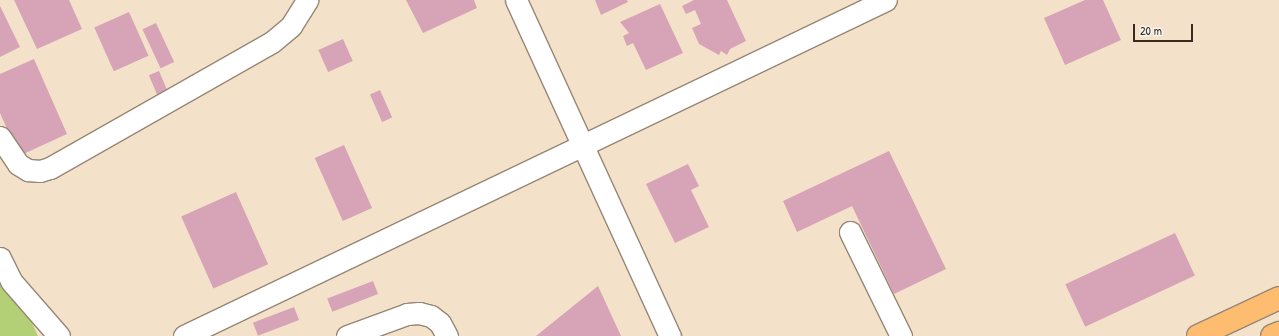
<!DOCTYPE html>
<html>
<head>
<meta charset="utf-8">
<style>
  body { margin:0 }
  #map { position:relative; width:1279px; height:336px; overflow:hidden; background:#f3e2c9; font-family:"Patrick Hand",sans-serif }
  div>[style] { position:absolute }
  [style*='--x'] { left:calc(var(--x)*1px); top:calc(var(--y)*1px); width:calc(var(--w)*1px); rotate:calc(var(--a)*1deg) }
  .green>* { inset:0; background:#b4d076 }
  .building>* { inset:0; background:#d7a3b7; transform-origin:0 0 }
  .roads { filter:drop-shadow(1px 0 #978674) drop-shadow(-1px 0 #978674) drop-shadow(0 1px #978674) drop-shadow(0 -1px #978674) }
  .minor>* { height:21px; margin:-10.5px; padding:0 10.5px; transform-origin:10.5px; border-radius:10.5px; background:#fff }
  .highway>* { height:22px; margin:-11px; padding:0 11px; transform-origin:11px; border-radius:11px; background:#febc70 }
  span { translate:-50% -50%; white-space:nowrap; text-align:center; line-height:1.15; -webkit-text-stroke:4px #f6f6f2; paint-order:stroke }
  .scale { position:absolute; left:1133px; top:24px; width:60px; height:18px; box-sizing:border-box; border:2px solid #3b2a1e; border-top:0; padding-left:5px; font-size:12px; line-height:14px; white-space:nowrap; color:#3b2a1e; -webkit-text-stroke:3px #f6f6f2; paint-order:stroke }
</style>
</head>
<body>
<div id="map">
  <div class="green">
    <div style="clip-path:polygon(0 253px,38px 336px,0 336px)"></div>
  </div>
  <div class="building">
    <div style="clip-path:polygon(14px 0,69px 0,82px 29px,37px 49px)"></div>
    <div style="clip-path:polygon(406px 0,474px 0,477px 8px,423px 33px)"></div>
    <div style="clip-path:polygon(595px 0,627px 0,628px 2px,601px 15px)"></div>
    <div style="clip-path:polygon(694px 0,727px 0,746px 41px,730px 49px,727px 55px,721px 51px,719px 55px,699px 44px,692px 28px,701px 24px,695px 10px,686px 14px,682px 6px)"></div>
    <div style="clip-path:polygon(1085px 0,1103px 0,1121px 40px,1065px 65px,1044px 18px)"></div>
    <div style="clip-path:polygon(660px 4px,683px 53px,646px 70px,633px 43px,627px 46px,623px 36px,629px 33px,620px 22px)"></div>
    <div style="clip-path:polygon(0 6px,20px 47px,0 57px)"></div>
    <div style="left:129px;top:12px;width:48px;height:38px;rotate:66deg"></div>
    <div style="left:156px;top:23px;width:43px;height:15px;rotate:65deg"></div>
    <div style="left:343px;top:39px;width:24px;height:27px;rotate:66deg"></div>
    <div style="clip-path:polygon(34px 59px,67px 134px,19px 156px,0 113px,0 74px)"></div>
    <div style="left:159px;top:71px;width:23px;height:11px;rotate:67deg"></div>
    <div style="left:380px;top:90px;width:30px;height:11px;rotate:66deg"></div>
    <div style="left:344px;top:145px;width:69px;height:32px;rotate:66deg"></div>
    <div style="clip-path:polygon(889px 151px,946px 269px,894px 294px,852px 206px,797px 232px,783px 201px)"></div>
    <div style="clip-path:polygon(688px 164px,699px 186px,691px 190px,709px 227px,675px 243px,646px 184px)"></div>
    <div style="left:236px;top:192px;width:79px;height:60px;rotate:66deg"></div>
    <div style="left:1175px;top:233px;width:47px;height:121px;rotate:65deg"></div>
    <div style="left:373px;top:281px;width:14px;height:49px;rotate:69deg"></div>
    <div style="clip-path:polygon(598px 286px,621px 336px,536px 336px)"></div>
    <div style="left:294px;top:307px;width:14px;height:44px;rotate:69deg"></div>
  </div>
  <div class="roads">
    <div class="minor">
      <div style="--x:516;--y:0;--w:370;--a:65.4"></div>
      <div style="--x:0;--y:137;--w:32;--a:56"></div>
      <div style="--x:18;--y:164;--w:12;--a:31"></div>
      <div style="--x:28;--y:170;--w:12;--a:5"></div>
      <div style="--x:40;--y:171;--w:10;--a:-17"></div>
      <div style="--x:50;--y:168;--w:255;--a:-29.6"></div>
      <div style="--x:272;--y:42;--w:25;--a:-40"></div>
      <div style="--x:291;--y:26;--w:31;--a:-58"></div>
      <div style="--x:850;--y:232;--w:116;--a:63.9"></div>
      <div style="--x:0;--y:258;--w:25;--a:64"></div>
      <div style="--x:11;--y:281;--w:73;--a:48.9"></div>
      <div style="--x:184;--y:336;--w:778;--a:-25.58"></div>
      <div style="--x:347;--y:336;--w:64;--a:-20.1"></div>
      <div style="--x:407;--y:314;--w:12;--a:-5"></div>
      <div style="--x:419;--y:313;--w:12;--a:14"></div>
      <div style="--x:431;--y:316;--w:11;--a:38"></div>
      <div style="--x:440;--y:323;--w:15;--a:62"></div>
    </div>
    <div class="highway">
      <div style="--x:1198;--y:336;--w:89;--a:-25.1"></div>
      <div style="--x:1272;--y:336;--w:8;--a:-23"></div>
    </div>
  </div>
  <div class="scale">20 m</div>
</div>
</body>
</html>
